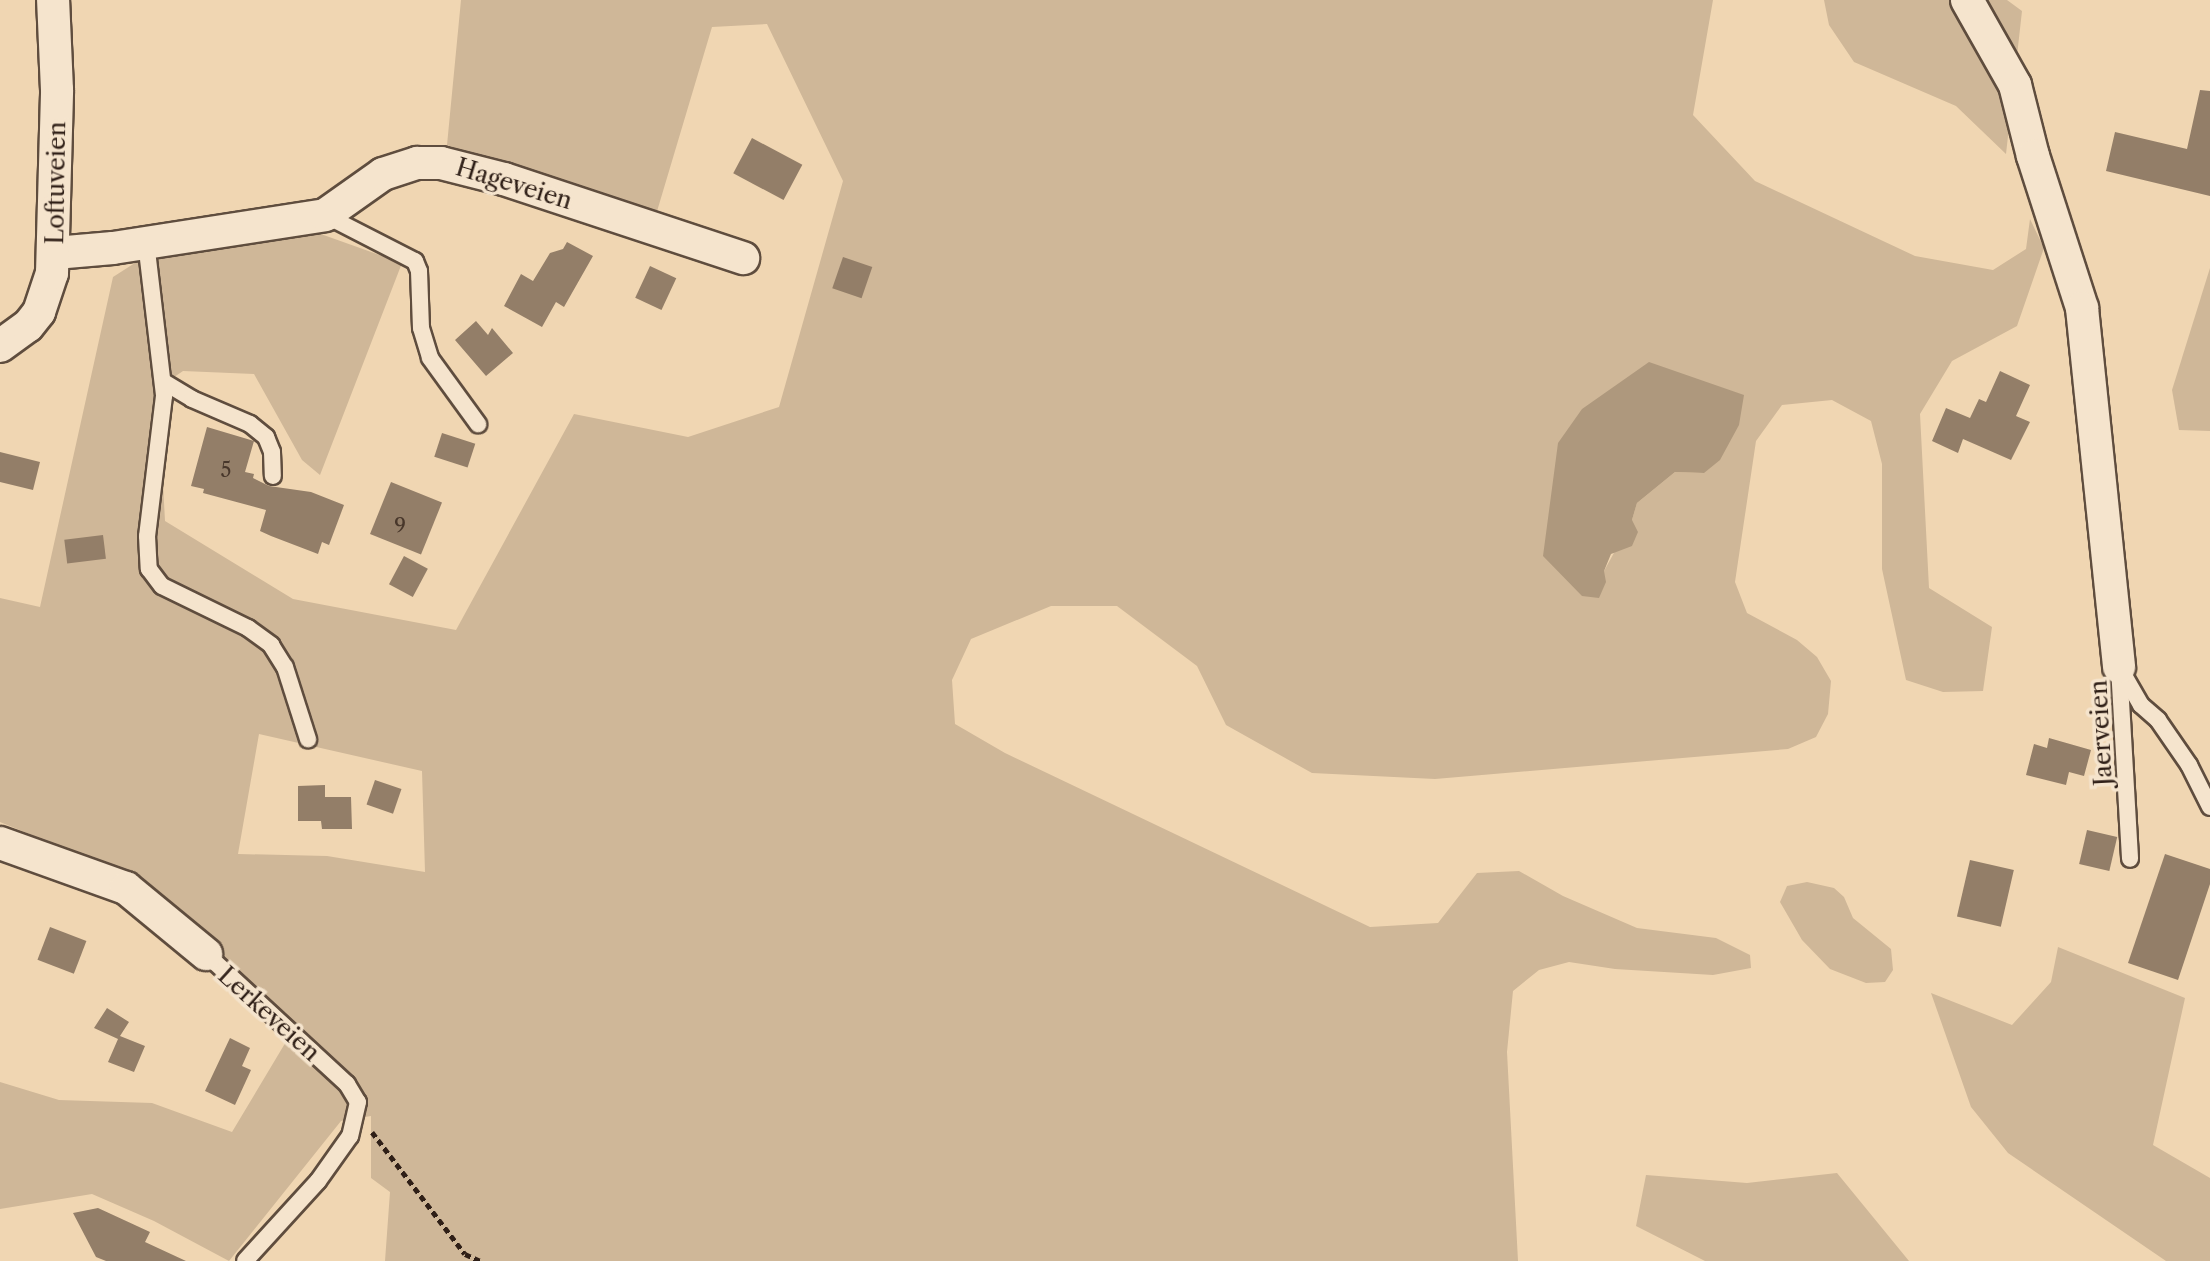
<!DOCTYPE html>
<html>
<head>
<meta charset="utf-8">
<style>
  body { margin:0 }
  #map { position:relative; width:2210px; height:1261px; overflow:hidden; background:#f0d6b2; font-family:"Libre Caslon Text",serif }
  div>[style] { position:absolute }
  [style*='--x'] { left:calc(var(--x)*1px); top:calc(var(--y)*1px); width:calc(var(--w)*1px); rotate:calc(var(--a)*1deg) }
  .green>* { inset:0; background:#cfb798 }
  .water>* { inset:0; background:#ae987d }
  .building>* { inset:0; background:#937e68; transform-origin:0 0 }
  .path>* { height:5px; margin-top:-2.5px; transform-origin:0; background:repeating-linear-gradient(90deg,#2f1f17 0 6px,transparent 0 10px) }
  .roads { filter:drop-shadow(2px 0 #5f4d3e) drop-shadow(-2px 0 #5f4d3e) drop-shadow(0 2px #5f4d3e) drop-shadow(0 -2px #5f4d3e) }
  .lane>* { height:16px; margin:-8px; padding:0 8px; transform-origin:8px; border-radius:8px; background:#f5e4cd }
  .street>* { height:32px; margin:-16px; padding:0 16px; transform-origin:16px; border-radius:16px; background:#f5e4cd }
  span { translate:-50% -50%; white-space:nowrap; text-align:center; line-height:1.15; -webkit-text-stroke:7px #f5e4cd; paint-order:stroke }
  .number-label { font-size:20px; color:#48372b }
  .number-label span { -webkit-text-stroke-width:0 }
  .street-label { font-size:24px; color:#2f1f17 }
</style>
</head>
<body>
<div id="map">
  <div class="green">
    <div style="clip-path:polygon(evenodd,461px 0,1713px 0,1693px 115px,1755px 181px,1915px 256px,1993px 270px,2026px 249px,2030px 219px,2044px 248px,2017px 326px,1952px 361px,1920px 414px,1929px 588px,1992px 627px,1983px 691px,1943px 692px,1906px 680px,1882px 569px,1882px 464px,1871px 421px,1832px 400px,1782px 405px,1756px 441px,1735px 582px,1747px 613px,1797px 640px,1817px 657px,1831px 681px,1828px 714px,1816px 737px,1788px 749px,1435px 779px,1312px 773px,1226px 725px,1197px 666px,1117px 606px,1051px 606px,971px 639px,952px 680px,955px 724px,1005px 753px,1370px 927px,1438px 923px,1477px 873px,1519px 871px,1563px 896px,1637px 928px,1716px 938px,1750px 955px,1751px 968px,1713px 975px,1615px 969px,1569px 962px,1539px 970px,1513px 991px,1507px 1052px,1518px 1261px,385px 1261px,390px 1192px,371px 1178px,371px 1116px,341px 1121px,229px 1261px,154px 1221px,92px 1194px,0 1209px,0 1082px,59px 1100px,152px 1103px,232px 1132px,296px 1025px,132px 876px,0 822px,0 598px,40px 607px,113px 277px,138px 261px,304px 228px,402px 263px,320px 475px,302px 460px,254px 374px,183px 371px,158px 388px,165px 521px,293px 599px,456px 630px,574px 414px,688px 437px,779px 407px,843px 181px,767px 24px,712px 27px,655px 218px,447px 145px,461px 0,1582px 409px,1704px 473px,1675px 472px,1637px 503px,1632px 520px,1604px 571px,1582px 409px,461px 0,259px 734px,422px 771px,425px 872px,327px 856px,238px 854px,259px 734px)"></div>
    <div style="clip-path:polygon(1824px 0,2007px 0,2022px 11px,2006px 154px,1956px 106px,1854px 62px,1829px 25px)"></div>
    <div style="clip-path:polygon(2210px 268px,2210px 431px,2179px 430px,2172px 390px)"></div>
    <div style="clip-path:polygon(1807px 882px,1834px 888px,1844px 897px,1853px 918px,1891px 949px,1893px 970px,1885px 982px,1866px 983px,1830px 969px,1802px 940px,1780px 902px,1787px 886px)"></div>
    <div style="clip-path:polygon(2058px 947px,2185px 998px,2153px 1145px,2210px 1178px,2210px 1261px,2166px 1261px,2008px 1153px,1971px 1107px,1931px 993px,2012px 1025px,2051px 982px)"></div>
    <div style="clip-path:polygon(1837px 1173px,1909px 1261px,1705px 1261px,1636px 1226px,1646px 1175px,1747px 1183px)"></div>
  </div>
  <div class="water">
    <div style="clip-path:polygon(1649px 362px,1744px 395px,1739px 425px,1720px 460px,1704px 473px,1675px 472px,1637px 503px,1632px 520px,1638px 532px,1632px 546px,1611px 554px,1604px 571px,1606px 582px,1599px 598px,1582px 596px,1543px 556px,1558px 443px,1582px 409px)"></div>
  </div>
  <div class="building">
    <div style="clip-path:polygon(2200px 90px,2210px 91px,2210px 196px,2106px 171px,2115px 132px,2187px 149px)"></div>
    <div style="left:752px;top:138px;width:57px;height:40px;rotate:28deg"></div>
    <div style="clip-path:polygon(567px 242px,593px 256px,564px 307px,556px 302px,542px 327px,504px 306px,521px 274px,533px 281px,550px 253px,563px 249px)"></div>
    <div style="left:843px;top:257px;width:31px;height:33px;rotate:19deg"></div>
    <div style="left:650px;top:266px;width:29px;height:35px;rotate:25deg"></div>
    <div style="clip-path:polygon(476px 321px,488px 335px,492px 328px,513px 353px,486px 376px,455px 340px)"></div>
    <div style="clip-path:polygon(2000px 371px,2030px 385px,2016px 416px,2030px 422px,2011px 460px,1963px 439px,1958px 453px,1932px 441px,1946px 408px,1970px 418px,1979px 399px,1986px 402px)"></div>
    <div style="clip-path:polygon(207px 427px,254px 441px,245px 472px,254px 474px,253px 478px,269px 486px,311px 492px,344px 505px,329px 545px,322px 542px,318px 554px,271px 536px,260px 531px,266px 510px,203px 493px,204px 489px,191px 486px)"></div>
    <div style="left:442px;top:433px;width:35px;height:25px;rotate:18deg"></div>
    <div style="clip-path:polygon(0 452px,40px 462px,33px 490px,0 482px)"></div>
    <div style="left:391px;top:482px;width:55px;height:56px;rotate:22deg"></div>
    <div style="left:103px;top:535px;width:24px;height:39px;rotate:83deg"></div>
    <div style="left:404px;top:556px;width:27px;height:32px;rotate:28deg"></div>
    <div style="clip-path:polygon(2049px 738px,2091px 750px,2084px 776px,2069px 772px,2066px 785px,2026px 775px,2034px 744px,2047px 748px)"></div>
    <div style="left:375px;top:780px;width:28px;height:26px;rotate:19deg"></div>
    <div style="clip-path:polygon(325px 785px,325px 797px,351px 797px,352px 829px,322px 829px,321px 821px,298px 821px,298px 786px)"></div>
    <div style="left:2087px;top:830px;width:31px;height:35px;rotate:13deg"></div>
    <div style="clip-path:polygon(2165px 854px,2210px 869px,2210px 884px,2178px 980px,2128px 963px)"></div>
    <div style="left:1970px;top:860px;width:45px;height:58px;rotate:13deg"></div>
    <div style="left:50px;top:927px;width:39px;height:35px;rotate:21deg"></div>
    <div style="clip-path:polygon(107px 1008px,129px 1022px,120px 1036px,145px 1046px,134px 1072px,108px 1062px,118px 1039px,94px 1028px)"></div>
    <div style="clip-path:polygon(230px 1038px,250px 1048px,242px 1066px,251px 1070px,235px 1105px,205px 1091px)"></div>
    <div style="clip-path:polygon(98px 1208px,150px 1232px,145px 1242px,186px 1261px,106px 1261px,96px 1257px,73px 1213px)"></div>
  </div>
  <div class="path">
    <div style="--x:372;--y:1132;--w:153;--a:52.7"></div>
    <div style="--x:465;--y:1254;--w:17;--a:24"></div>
  </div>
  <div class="roads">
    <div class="lane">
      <div style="--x:325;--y:215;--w:101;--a:27.1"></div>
      <div style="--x:415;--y:261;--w:11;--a:68"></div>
      <div style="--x:419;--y:271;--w:57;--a:88"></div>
      <div style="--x:421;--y:328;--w:31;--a:73"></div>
      <div style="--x:430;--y:358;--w:82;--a:54"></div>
      <div style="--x:146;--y:242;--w:155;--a:83.3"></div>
      <div style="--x:164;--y:396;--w:141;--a:96.9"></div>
      <div style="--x:147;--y:536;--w:33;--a:87"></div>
      <div style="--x:149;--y:569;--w:21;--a:53"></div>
      <div style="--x:162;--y:586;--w:96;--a:26"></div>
      <div style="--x:248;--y:628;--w:29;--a:36"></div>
      <div style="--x:271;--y:645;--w:26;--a:58"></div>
      <div style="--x:285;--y:667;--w:76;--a:72.3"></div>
      <div style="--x:164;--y:382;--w:33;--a:31"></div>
      <div style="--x:192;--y:399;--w:63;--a:23.3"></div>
      <div style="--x:250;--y:424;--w:21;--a:39"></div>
      <div style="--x:266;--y:437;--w:16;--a:68"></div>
      <div style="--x:272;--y:452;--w:24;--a:88"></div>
      <div style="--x:2119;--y:667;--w:192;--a:86.7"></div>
      <div style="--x:2122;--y:672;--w:38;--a:60"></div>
      <div style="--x:2141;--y:705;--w:23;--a:41"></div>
      <div style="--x:2158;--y:720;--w:55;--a:55.4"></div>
      <div style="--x:2189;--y:765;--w:47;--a:63.4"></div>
      <div style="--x:206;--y:954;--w:192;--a:42.7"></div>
      <div style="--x:347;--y:1084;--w:21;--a:59"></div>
      <div style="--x:358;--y:1102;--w:35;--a:103"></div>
      <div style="--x:350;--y:1136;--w:55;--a:125.4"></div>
      <div style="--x:318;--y:1181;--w:108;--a:132.4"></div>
    </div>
    <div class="street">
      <div style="--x:1967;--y:0;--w:98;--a:60.5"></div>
      <div style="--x:2015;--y:85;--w:73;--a:75.8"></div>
      <div style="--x:2033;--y:156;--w:160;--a:72.1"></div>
      <div style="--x:2082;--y:308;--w:361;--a:84.1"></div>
      <div style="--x:55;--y:253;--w:58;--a:-4.9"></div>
      <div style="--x:113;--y:248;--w:215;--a:-8.8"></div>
      <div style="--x:325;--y:215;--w:71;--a:-35.3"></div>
      <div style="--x:383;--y:174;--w:36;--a:-18"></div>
      <div style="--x:417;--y:163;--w:24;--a:0"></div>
      <div style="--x:441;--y:163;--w:65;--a:14.3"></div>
      <div style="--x:504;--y:179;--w:252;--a:18.3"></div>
      <div style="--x:0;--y:346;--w:34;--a:-36"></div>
      <div style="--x:28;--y:326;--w:18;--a:-52"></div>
      <div style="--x:39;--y:312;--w:41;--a:-71.6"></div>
      <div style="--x:52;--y:273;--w:183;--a:-88.4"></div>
      <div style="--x:57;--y:90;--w:90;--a:-92.5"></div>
      <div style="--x:0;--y:843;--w:134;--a:19.7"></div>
      <div style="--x:126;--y:888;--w:104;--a:39.5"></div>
    </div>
  </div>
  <div class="number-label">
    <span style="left:226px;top:470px">5</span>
    <span style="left:400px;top:526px">9</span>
  </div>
  <div class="street-label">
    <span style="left:56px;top:183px;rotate:-89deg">Loftuveien</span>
    <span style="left:514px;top:184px;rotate:17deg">Hageveien</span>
    <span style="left:2101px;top:733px;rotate:-93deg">Jaerveien</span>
    <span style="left:269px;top:1014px;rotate:42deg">Lerkeveien</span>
  </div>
</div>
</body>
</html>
